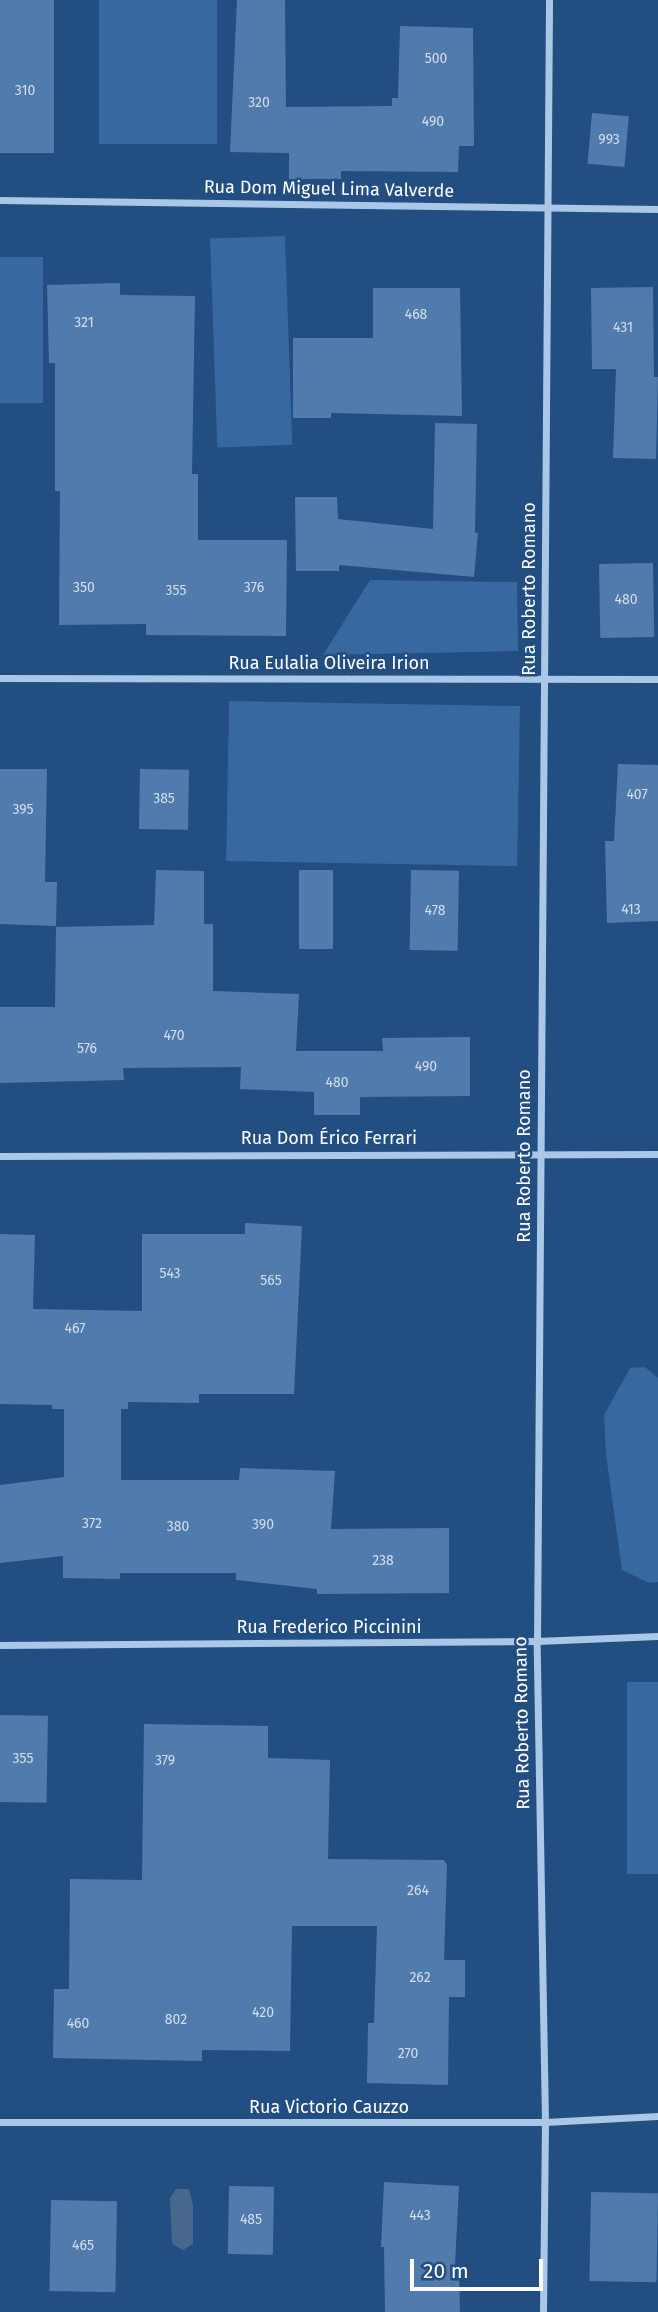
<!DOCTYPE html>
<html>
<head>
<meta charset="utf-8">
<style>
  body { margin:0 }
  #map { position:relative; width:658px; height:2312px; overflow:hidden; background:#234e82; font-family:"Fira Sans",sans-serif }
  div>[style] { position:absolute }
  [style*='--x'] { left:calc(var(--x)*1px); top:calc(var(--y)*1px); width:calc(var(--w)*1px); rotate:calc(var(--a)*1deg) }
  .green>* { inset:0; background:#3768a0; transform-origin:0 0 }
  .water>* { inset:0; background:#47678c }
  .building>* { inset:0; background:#507bac; transform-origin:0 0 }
  .minor>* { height:7px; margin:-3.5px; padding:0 3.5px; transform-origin:3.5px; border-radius:3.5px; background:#aac7e8 }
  span { translate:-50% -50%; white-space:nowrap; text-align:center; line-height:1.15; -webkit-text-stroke:5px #234e82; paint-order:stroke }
  .number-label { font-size:14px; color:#d3deea }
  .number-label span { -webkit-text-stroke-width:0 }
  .street-label { font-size:18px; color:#fff }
  .scale { position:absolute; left:410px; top:2259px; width:133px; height:32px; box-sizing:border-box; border:4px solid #fff; border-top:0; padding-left:9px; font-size:21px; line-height:24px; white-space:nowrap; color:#fff; -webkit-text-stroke:5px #234e82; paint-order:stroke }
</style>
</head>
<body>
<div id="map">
  <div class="green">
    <div style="left:99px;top:0;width:118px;height:144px"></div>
    <div style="left:285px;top:236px;width:209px;height:75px;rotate:88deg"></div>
    <div style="left:0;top:257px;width:43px;height:146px"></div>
    <div style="clip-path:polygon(370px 580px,517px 582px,518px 651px,323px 655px)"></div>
    <div style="left:229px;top:701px;width:291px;height:160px;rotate:1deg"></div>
    <div style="clip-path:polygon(645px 1367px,658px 1378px,658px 1582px,649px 1583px,622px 1570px,606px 1454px,604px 1415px,630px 1368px)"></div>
    <div style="left:658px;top:1682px;width:192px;height:31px;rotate:90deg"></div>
  </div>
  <div class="water">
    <div style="clip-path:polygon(176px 2189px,189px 2189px,193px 2205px,193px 2244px,183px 2250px,172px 2244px,170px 2198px)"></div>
  </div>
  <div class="building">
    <div style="left:0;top:0;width:54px;height:153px"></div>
    <div style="clip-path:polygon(237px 0,285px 0,286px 107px,392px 106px,392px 98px,398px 98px,400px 26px,473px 28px,474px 146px,459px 146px,458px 172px,341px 171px,341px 179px,289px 179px,289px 153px,230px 152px)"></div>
    <div style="left:592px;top:113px;width:37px;height:51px;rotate:5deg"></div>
    <div style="clip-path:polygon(120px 283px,120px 295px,195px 296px,192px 474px,198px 474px,198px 540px,287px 540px,286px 636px,146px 635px,146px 624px,59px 625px,60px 491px,55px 491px,55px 363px,49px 363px,47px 285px)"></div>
    <div style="clip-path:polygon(653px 287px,654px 377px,658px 377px,656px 459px,613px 458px,616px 369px,592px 369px,591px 288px)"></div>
    <div style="clip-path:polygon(373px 288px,460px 288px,462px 416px,331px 413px,331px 418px,293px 418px,293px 338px,373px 338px)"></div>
    <div style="clip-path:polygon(435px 423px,477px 424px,475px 533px,478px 533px,474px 577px,339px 565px,339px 571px,296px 571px,295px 497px,337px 497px,338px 519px,433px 529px)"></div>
    <div style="left:653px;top:563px;width:74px;height:54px;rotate:89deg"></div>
    <div style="clip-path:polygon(618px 764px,658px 765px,658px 921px,607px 923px,605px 841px,614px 841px)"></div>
    <div style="clip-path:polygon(0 769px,47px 769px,45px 882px,57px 882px,56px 926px,0 924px)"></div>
    <div style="left:140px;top:769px;width:49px;height:60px;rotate:1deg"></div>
    <div style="clip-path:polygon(156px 870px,204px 871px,204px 924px,213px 924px,213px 991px,299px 994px,296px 1051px,383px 1051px,382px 1038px,470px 1037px,470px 1096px,360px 1097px,360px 1115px,314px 1115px,314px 1092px,240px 1089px,241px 1067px,123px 1068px,124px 1080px,0 1083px,0 1007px,55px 1007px,56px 927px,154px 925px)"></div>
    <div style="left:299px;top:870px;width:34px;height:79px"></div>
    <div style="left:411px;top:870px;width:48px;height:80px;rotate:1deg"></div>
    <div style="clip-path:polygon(245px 1223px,302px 1226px,294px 1394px,199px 1394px,199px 1403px,128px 1402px,128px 1409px,121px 1409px,121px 1480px,239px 1480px,240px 1468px,335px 1471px,331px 1529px,449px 1528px,449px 1593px,317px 1594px,317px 1589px,236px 1580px,236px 1573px,120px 1573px,120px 1579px,63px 1578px,63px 1556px,0 1563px,0 1485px,64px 1477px,64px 1409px,52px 1409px,52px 1405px,0 1404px,0 1234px,35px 1235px,33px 1309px,142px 1311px,142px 1234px,245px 1234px)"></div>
    <div style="left:0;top:1715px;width:48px;height:87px;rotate:1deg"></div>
    <div style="clip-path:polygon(144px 1724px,268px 1726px,268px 1758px,330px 1760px,328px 1859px,444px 1860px,447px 1865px,444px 1960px,465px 1960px,465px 1997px,449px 1997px,448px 2085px,367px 2083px,368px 2023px,374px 2023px,377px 1926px,292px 1926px,290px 2051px,202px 2050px,202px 2061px,53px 2058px,54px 1989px,69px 1989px,70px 1879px,142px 1880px)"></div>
    <div style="clip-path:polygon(384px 2182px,459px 2186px,455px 2265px,459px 2265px,460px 2312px,385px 2312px,384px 2247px,381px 2247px)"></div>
    <div style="left:229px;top:2186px;width:45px;height:68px;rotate:1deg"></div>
    <div style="left:591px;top:2192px;width:67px;height:89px;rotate:1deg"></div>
    <div style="left:51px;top:2200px;width:66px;height:91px;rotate:1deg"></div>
  </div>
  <div class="minor">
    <div style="--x:0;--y:200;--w:658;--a:0.78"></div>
    <div style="--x:0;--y:678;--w:658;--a:0.09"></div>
    <div style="--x:0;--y:1156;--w:658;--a:-0.17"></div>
    <div style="--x:0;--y:1645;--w:537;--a:-0.43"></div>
    <div style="--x:537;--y:1641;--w:121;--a:-2.4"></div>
    <div style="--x:0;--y:2122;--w:545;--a:0"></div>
    <div style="--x:545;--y:2122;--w:113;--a:-3"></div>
    <div style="--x:543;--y:2312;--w:190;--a:-89.4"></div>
    <div style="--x:545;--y:2122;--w:481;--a:-91"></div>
    <div style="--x:537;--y:1641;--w:1641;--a:-89.58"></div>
  </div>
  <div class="number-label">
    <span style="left:436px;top:59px">500</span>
    <span style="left:25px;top:91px">310</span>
    <span style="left:259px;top:103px">320</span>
    <span style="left:433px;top:122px">490</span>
    <span style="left:609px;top:140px">993</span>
    <span style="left:416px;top:315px">468</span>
    <span style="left:84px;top:323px">321</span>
    <span style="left:623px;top:328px">431</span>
    <span style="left:84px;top:588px">350</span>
    <span style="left:254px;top:588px">376</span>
    <span style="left:176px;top:591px">355</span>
    <span style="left:626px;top:600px">480</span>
    <span style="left:637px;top:795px">407</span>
    <span style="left:164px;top:799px">385</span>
    <span style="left:23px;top:810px">395</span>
    <span style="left:631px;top:910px">413</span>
    <span style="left:435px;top:911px">478</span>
    <span style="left:174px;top:1036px">470</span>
    <span style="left:87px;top:1049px">576</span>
    <span style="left:426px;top:1067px">490</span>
    <span style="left:337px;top:1083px">480</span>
    <span style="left:170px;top:1274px">543</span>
    <span style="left:271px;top:1281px">565</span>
    <span style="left:75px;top:1329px">467</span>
    <span style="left:92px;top:1524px">372</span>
    <span style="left:263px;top:1525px">390</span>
    <span style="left:178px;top:1527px">380</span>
    <span style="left:383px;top:1561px">238</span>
    <span style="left:23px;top:1759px">355</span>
    <span style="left:165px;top:1761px">379</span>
    <span style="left:418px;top:1891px">264</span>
    <span style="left:420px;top:1978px">262</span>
    <span style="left:263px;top:2013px">420</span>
    <span style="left:176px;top:2020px">802</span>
    <span style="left:78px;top:2024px">460</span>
    <span style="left:408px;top:2054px">270</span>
    <span style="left:420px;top:2216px">443</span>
    <span style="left:251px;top:2220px">485</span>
    <span style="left:83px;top:2246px">465</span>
  </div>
  <div class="street-label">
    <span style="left:329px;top:189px;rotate:1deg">Rua Dom Miguel Lima Valverde</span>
    <span style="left:529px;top:589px;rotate:-90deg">Rua Roberto Romano</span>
    <span style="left:329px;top:663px">Rua Eulalia Oliveira Irion</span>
    <span style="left:329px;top:1138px">Rua Dom Érico Ferrari</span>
    <span style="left:524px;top:1156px;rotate:-90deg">Rua Roberto Romano</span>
    <span style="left:329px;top:1627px">Rua Frederico Piccinini</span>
    <span style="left:522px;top:1723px;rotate:-91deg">Rua Roberto Romano</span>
    <span style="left:329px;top:2107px">Rua Victorio Cauzzo</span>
  </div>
  <div class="scale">20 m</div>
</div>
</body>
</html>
